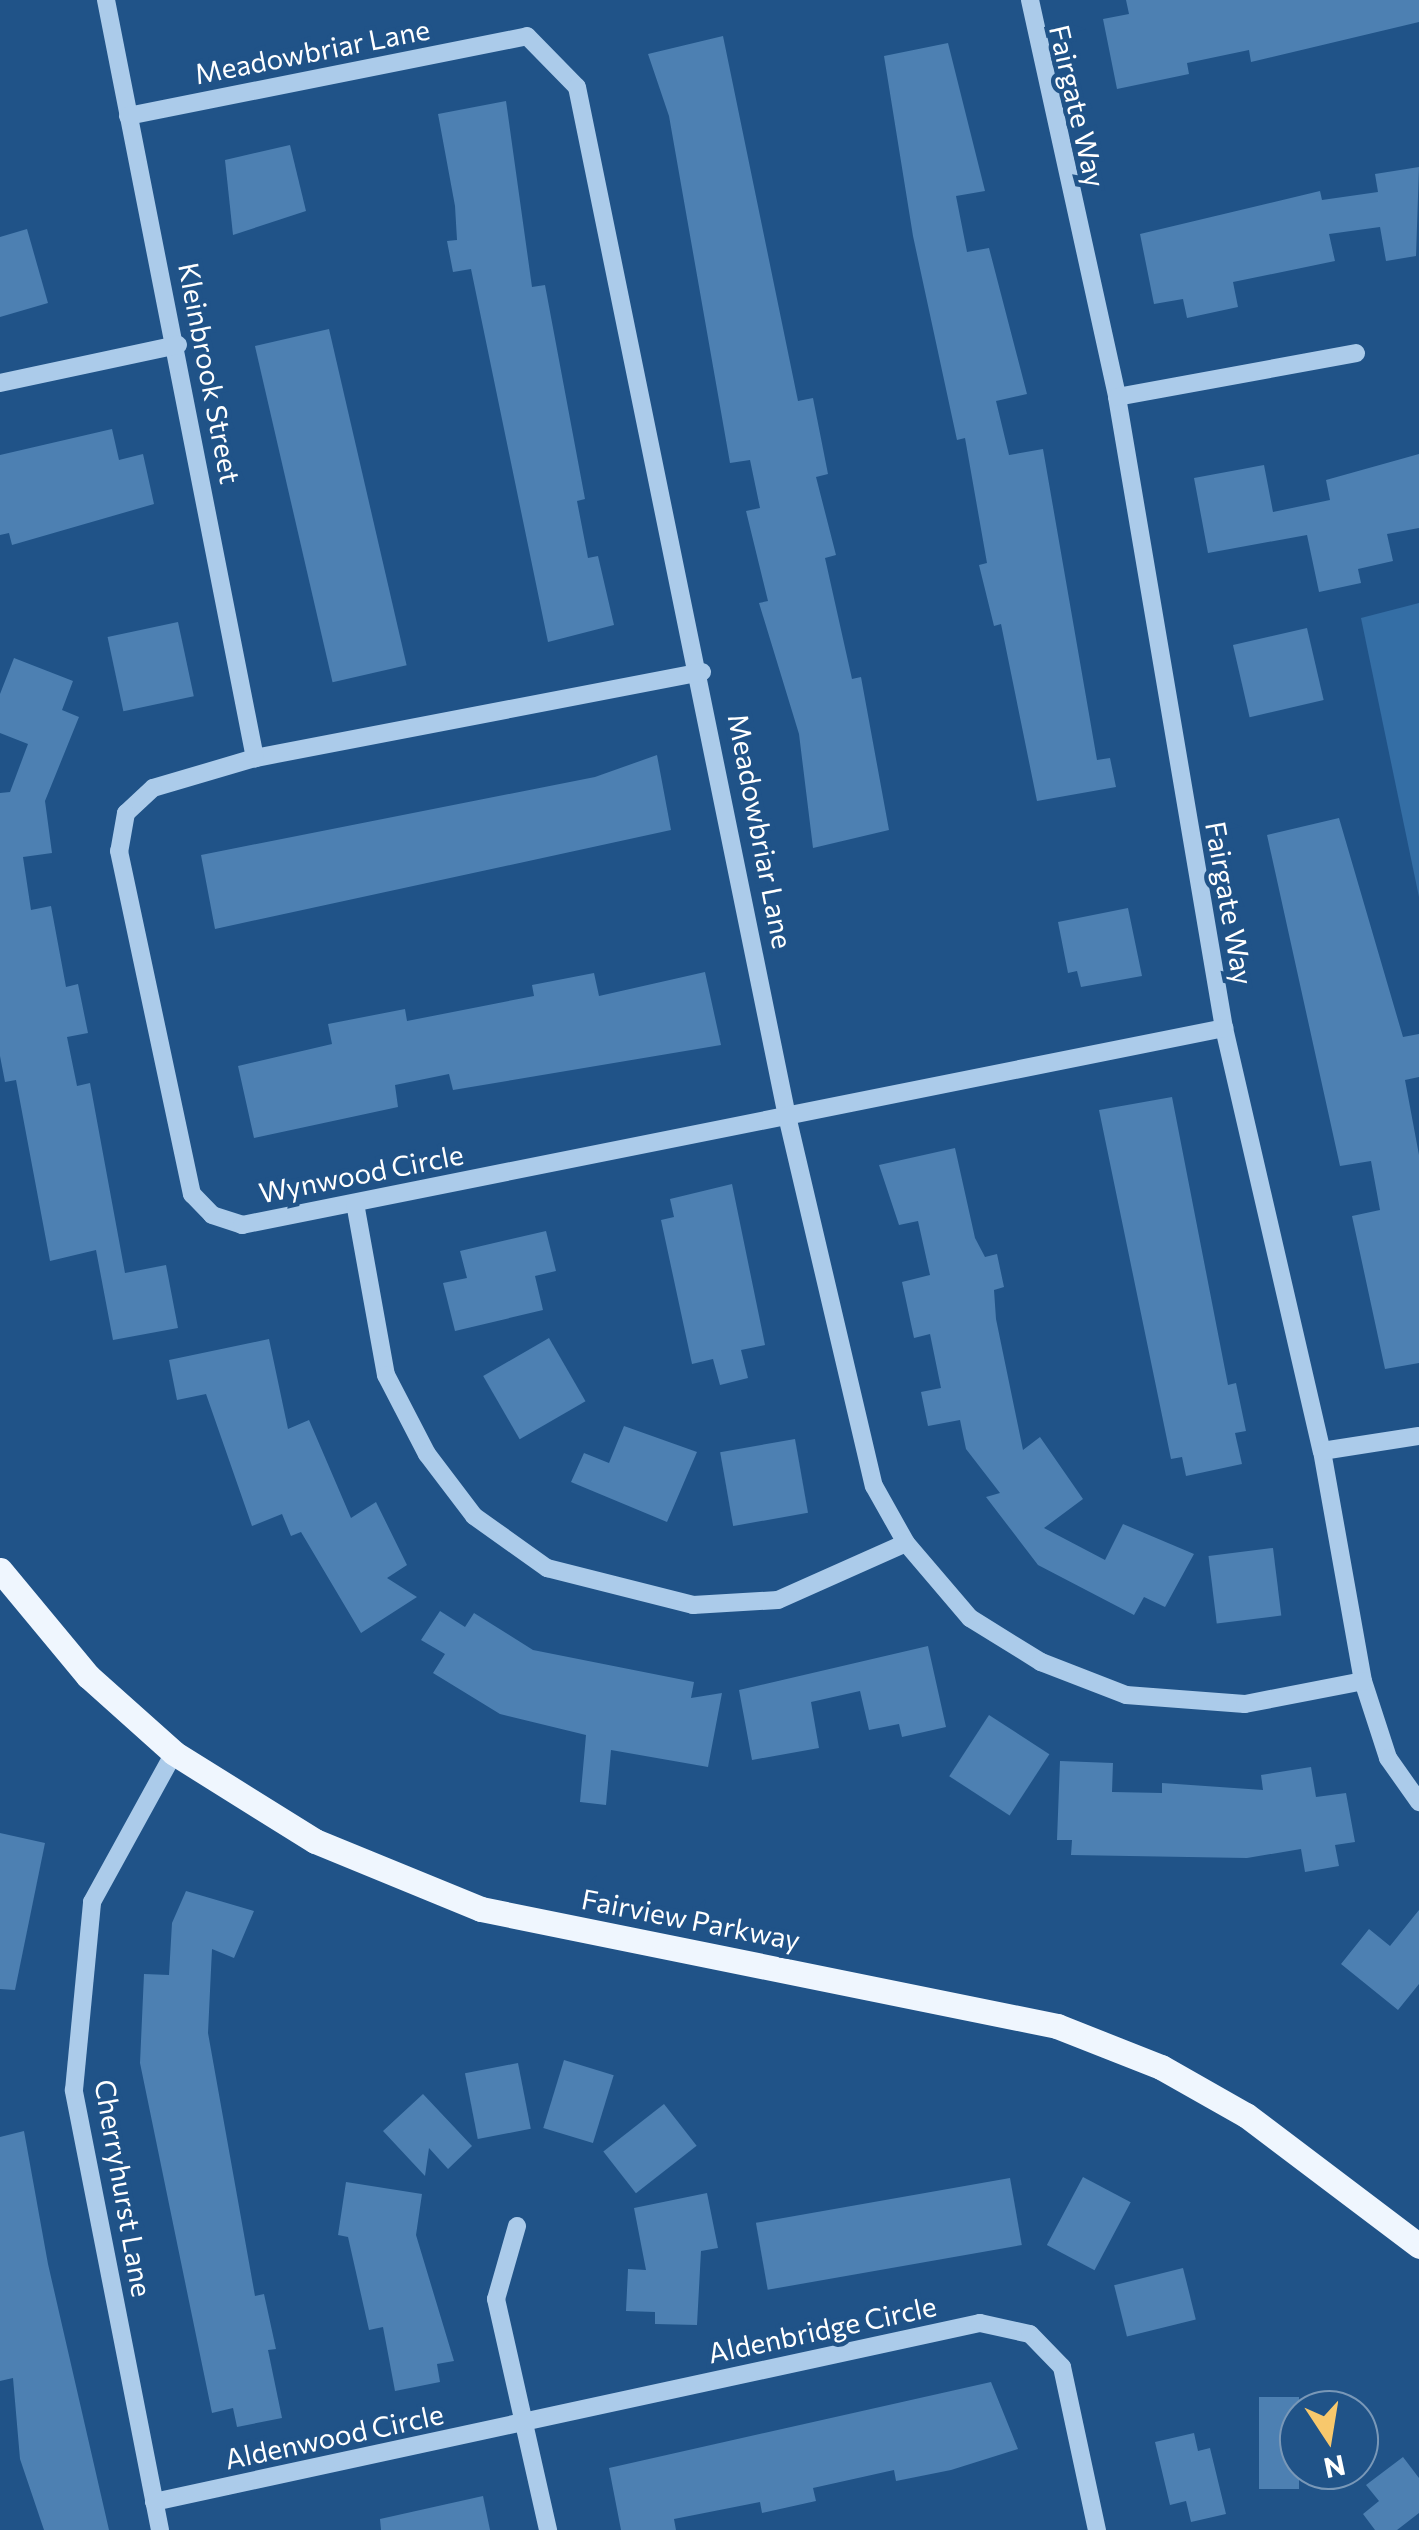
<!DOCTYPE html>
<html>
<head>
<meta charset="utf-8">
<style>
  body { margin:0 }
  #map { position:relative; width:1419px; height:2530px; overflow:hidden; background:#205388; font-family:Commissioner,sans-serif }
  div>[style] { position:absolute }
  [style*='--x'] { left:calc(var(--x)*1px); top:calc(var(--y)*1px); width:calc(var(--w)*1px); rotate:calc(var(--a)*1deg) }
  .green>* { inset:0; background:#346ea5 }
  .building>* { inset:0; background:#4d80b2; transform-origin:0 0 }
  .minor>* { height:18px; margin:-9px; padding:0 9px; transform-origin:9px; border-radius:9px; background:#abcbea }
  .major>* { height:25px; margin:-12.5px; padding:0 12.5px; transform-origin:12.5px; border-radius:12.5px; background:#eff6fe }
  span { translate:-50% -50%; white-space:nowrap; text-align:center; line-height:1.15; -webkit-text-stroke:9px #205388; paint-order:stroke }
  .street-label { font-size:28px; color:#fff }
  .north { position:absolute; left:1279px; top:2390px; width:100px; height:100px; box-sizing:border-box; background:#205388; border:2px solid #7998b8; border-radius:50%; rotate:168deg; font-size:28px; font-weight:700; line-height:40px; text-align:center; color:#fff }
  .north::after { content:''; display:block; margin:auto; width:35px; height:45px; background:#f8c86c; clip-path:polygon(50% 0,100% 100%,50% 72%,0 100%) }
</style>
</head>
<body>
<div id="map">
  <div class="green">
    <div style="clip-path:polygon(1419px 603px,1419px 897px,1361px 618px)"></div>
  </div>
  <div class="building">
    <div style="clip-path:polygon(1126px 0,1419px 0,1419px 22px,1251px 62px,1249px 50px,1187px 63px,1189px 74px,1117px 89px,1103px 19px,1129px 14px)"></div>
    <div style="clip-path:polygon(723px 36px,798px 401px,813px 398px,828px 474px,816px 477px,836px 555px,825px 558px,852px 679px,861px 677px,889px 830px,813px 848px,799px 734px,759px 603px,768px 601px,746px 511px,760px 508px,750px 460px,730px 463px,669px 116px,648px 54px)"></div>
    <div style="clip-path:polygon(948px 43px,985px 191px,956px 196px,967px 252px,989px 248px,1027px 394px,996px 401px,1009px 455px,1043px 449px,1097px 760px,1110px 758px,1116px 787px,1037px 801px,1001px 624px,994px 626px,979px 565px,987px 563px,965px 438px,957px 440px,913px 236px,884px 56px)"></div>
    <div style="clip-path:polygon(506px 101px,532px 287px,545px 285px,585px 499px,577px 501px,588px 558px,598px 556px,614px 625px,548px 642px,471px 269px,453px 272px,447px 241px,457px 240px,455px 206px,438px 114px)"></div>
    <div style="clip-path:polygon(290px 145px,306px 211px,233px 235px,225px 160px)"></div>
    <div style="clip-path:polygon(1419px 167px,1416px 256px,1386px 261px,1380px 227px,1329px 234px,1335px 261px,1233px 282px,1238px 307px,1187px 318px,1183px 299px,1154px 304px,1140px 234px,1320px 191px,1322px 200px,1378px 192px,1375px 174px)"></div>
    <div style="clip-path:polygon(27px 229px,48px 303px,0 317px,0 237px)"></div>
    <div style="left:329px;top:329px;width:345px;height:76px;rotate:77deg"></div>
    <div style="clip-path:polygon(112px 429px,119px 460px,143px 454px,154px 504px,12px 545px,9px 533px,0 535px,0 455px)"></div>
    <div style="clip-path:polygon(1419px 454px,1419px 528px,1387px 534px,1393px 561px,1358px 569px,1361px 583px,1319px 592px,1307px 535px,1208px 553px,1194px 478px,1264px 465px,1273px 512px,1330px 500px,1326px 480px)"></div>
    <div style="left:178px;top:622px;width:76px;height:72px;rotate:78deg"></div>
    <div style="left:1307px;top:628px;width:74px;height:76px;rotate:77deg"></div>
    <div style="clip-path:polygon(14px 658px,73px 681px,62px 710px,79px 717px,45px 801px,52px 853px,23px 857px,31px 910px,51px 906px,66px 987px,78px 984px,88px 1033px,67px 1037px,77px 1086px,90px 1083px,125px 1273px,166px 1265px,178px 1328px,113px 1340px,96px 1250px,50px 1261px,16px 1080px,5px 1082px,0 1056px,0 793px,10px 792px,28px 744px,0 733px,0 694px)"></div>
    <div style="clip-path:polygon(657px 755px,671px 830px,215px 929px,201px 855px,595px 777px)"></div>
    <div style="clip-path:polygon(1339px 818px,1403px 1037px,1419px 1034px,1419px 1077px,1405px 1080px,1419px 1155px,1419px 1363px,1385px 1369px,1352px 1216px,1380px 1210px,1371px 1161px,1340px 1166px,1267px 835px)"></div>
    <div style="clip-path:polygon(1128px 908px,1142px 976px,1081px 987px,1077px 971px,1068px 973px,1058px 922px)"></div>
    <div style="clip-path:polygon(705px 972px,721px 1045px,453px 1090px,449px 1074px,395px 1085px,398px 1107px,254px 1138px,238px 1066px,332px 1044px,328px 1024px,405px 1009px,407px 1021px,534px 996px,532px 985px,594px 973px,599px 996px)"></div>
    <div style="clip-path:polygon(1172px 1097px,1228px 1385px,1236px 1383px,1246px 1431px,1235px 1433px,1242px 1464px,1186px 1476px,1182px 1457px,1171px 1459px,1099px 1110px)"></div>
    <div style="clip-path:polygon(955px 1148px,975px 1238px,985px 1257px,997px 1254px,1004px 1287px,994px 1290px,996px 1319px,1023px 1450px,1040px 1437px,1083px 1499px,1044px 1528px,1105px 1560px,1123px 1524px,1194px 1554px,1165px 1607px,1144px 1597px,1134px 1615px,1038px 1565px,986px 1497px,1000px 1493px,966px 1449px,960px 1420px,928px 1426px,921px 1392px,941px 1388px,930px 1334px,914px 1338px,902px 1282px,930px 1275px,918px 1221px,899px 1225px,879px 1165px)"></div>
    <div style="clip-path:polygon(732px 1184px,765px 1345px,741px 1350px,748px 1378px,720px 1385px,713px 1359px,692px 1364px,661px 1220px,674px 1217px,670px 1199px)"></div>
    <div style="clip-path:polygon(546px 1231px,556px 1271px,535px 1276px,543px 1310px,455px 1331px,443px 1283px,467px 1278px,460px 1251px)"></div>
    <div style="left:549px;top:1338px;width:73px;height:76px;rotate:60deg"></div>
    <div style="clip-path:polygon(269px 1339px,288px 1429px,309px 1420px,351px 1518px,376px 1502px,407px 1565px,387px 1578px,417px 1597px,361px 1633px,301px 1532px,291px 1536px,282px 1514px,252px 1526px,206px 1394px,177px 1400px,169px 1360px)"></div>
    <div style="clip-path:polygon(624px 1426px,697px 1452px,667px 1522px,571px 1482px,584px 1453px,609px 1463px)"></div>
    <div style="left:795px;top:1439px;width:75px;height:76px;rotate:80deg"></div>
    <div style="left:1273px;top:1548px;width:68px;height:65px;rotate:83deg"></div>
    <div style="clip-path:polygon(440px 1611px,465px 1627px,474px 1613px,533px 1650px,694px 1682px,691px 1698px,722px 1693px,708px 1767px,611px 1750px,606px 1805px,580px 1802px,586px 1735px,500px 1714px,433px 1673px,445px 1654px,421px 1640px)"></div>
    <div style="clip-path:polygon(928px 1646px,946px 1727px,902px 1737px,899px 1724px,869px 1730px,860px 1691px,811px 1702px,819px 1748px,752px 1760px,739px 1690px)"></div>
    <div style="left:989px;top:1715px;width:72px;height:73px;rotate:33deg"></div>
    <div style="clip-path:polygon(1060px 1761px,1113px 1763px,1112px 1792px,1162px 1793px,1162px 1783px,1263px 1790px,1261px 1775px,1311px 1767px,1316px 1797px,1346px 1793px,1355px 1842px,1335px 1845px,1339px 1866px,1305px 1872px,1301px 1849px,1247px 1858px,1071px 1855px,1072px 1840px,1057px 1840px)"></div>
    <div style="clip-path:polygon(0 1833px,45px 1843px,15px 1990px,0 1989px)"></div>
    <div style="clip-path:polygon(186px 1891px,254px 1911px,234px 1958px,212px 1949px,208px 2033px,255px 2296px,264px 2294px,276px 2349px,268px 2350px,282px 2418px,237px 2427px,233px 2408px,212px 2413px,140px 2063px,144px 1974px,169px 1975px,172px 1923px)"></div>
    <div style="clip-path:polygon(1419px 1910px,1419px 1984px,1398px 2010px,1341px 1964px,1369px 1929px,1390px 1946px)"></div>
    <div style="left:564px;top:2060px;width:52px;height:71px;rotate:17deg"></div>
    <div style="left:518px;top:2063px;width:67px;height:54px;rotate:79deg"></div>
    <div style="clip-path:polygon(423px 2094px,472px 2146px,448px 2169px,429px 2148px,425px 2176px,383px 2131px)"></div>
    <div style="left:664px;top:2104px;width:53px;height:77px;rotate:52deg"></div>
    <div style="clip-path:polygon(24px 2131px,48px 2264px,109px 2530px,44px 2530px,20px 2459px,13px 2378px,0 2381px,0 2137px)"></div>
    <div style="left:1083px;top:2177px;width:54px;height:77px;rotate:28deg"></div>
    <div style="left:1010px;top:2178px;width:68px;height:258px;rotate:80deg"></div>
    <div style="clip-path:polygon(346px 2182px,422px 2194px,416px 2235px,454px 2361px,437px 2364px,440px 2382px,395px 2391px,383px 2327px,369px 2330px,348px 2237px,338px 2235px)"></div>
    <div style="clip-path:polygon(707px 2193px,718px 2248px,701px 2251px,697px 2325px,655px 2324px,655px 2312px,626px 2311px,628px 2269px,646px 2270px,634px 2208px)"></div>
    <div style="left:1183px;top:2268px;width:53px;height:71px;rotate:76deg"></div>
    <div style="clip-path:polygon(991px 2382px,1018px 2449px,951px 2470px,896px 2481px,894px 2470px,813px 2488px,816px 2501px,762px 2513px,760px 2502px,674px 2519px,676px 2530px,621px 2530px,609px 2468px)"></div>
    <div style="left:1299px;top:2397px;width:92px;height:40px;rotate:90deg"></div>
    <div style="clip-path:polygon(1194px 2433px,1198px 2451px,1210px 2448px,1226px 2514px,1191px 2522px,1186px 2501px,1170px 2505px,1155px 2442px)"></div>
    <div style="clip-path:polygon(1403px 2457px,1419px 2478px,1419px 2513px,1397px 2530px,1375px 2530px,1363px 2514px,1379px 2501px,1366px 2485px)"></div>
    <div style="clip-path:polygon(483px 2496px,490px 2530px,381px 2530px,380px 2519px)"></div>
  </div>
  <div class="minor">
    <div style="--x:106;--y:0;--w:773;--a:78.88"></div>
    <div style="--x:1030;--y:0;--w:406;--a:77.6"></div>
    <div style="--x:1117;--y:397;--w:640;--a:80.38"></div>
    <div style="--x:1224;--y:1028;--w:434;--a:77"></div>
    <div style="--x:1322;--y:1451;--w:234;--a:79.9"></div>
    <div style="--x:1363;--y:1681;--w:81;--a:72"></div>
    <div style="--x:1388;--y:1758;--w:54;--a:54.8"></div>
    <div style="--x:128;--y:116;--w:407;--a:-11.3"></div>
    <div style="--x:527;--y:36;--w:71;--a:45.6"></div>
    <div style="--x:577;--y:87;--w:1050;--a:78.47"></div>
    <div style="--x:787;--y:1116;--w:380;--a:76.8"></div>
    <div style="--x:874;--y:1486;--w:65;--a:60.7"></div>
    <div style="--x:906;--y:1543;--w:99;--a:49.5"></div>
    <div style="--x:970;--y:1618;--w:84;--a:31.8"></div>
    <div style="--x:1041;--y:1662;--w:91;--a:21.2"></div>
    <div style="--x:1126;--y:1695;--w:119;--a:4.3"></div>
    <div style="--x:1245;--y:1704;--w:120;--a:-11"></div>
    <div style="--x:0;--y:383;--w:182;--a:-12.1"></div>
    <div style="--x:1117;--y:397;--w:243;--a:-10.4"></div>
    <div style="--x:702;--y:672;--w:455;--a:169.1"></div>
    <div style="--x:255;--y:758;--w:106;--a:163.6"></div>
    <div style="--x:153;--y:788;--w:37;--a:137"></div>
    <div style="--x:126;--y:813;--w:39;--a:100"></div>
    <div style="--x:119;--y:851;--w:351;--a:78"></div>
    <div style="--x:192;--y:1194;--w:29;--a:46"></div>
    <div style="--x:212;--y:1215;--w:32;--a:18"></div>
    <div style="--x:242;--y:1225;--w:1002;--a:-11.34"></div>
    <div style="--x:355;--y:1203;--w:175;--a:79.8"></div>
    <div style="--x:386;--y:1375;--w:89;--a:62.6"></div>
    <div style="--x:427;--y:1454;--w:78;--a:52.8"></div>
    <div style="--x:474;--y:1516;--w:90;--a:35.5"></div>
    <div style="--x:547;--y:1568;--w:151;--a:14.2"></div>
    <div style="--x:693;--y:1605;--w:85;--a:-3.4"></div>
    <div style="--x:778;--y:1600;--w:140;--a:-24"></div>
    <div style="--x:1322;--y:1451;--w:98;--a:-8.8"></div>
    <div style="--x:517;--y:2226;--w:76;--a:106"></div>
    <div style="--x:496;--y:2299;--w:237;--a:77.3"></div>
    <div style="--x:154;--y:2502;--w:845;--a:-12.23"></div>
    <div style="--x:980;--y:2323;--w:51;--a:12.4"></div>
    <div style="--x:1030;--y:2334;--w:46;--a:45.9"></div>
    <div style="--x:1062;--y:2367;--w:167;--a:77.9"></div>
    <div style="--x:160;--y:2530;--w:448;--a:-101.1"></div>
    <div style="--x:74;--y:2090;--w:189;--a:-84.5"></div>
    <div style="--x:92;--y:1902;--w:170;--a:-61.2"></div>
  </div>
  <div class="major">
    <div style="--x:0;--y:1570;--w:138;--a:50.3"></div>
    <div style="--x:88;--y:1676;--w:115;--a:41.8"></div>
    <div style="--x:174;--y:1753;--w:166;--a:32"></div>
    <div style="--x:315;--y:1841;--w:179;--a:22.3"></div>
    <div style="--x:481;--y:1909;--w:588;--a:11.48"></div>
    <div style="--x:1057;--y:2026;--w:112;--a:21.5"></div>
    <div style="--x:1161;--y:2067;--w:98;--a:29.5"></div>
    <div style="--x:1246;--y:2115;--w:217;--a:37.1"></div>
  </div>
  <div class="street-label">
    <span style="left:312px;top:51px;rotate:-11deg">Meadowbriar Lane</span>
    <span style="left:1078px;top:106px;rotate:77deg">Fairgate Way</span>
    <span style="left:210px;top:373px;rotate:79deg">Kleinbrook Street</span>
    <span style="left:761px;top:831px;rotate:79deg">Meadowbriar Lane</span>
    <span style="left:1230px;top:903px;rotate:80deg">Fairgate Way</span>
    <span style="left:361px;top:1173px;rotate:-11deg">Wynwood Circle</span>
    <span style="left:691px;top:1919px;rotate:11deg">Fairview Parkway</span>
    <span style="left:124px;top:2188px;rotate:80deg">Cherryhurst Lane</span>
    <span style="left:822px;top:2329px;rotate:-12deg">Aldenbridge Circle</span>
    <span style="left:334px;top:2436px;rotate:-12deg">Aldenwood Circle</span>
  </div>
  <div class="north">N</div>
</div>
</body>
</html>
